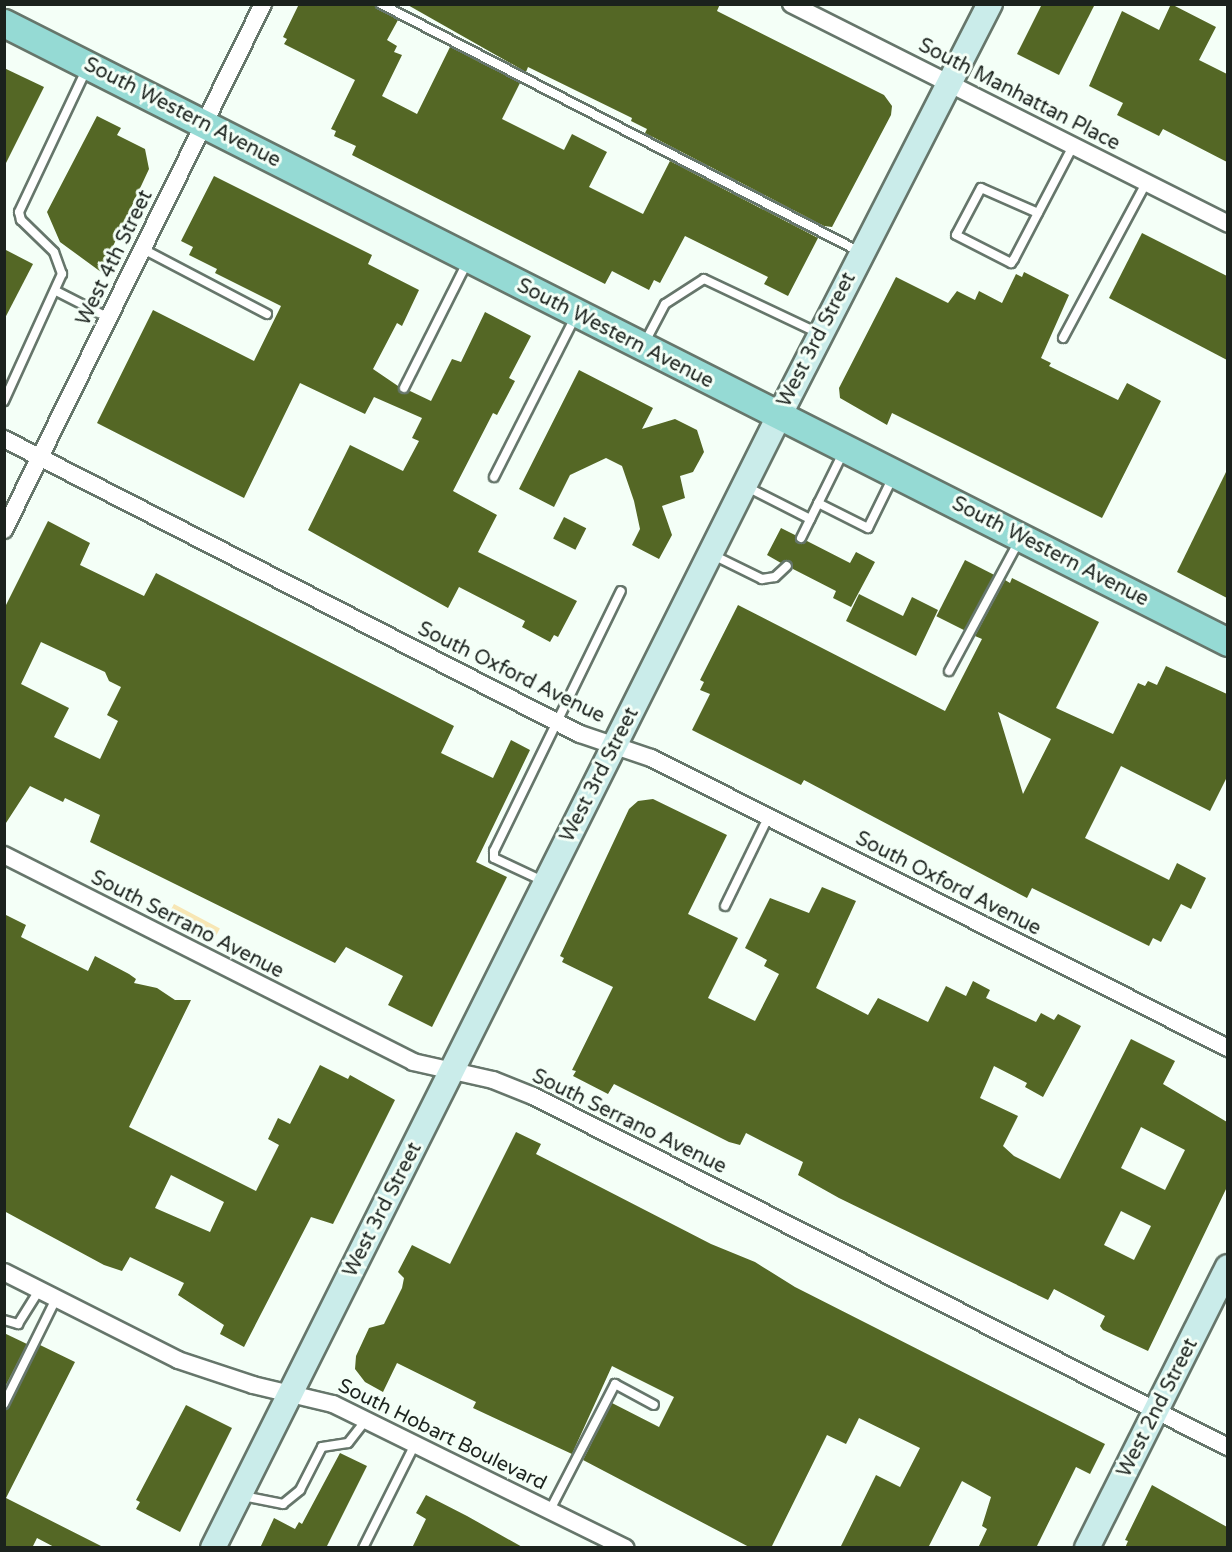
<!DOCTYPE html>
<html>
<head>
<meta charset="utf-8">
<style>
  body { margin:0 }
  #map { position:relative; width:1232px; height:1552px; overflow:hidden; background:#f4fff7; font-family:"Varela Round",sans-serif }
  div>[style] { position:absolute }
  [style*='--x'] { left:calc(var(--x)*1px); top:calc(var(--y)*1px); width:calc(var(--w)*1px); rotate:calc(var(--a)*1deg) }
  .green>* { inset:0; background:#f7e6b4; transform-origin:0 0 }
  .building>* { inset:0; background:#546725; transform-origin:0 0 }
  .roads { filter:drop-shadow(2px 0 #66766b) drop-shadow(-2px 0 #66766b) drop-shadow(0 2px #66766b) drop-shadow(0 -2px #66766b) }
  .lane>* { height:8px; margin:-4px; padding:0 4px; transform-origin:4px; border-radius:4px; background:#fff }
  .street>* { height:16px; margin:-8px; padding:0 8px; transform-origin:8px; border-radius:8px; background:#fff }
  .secondary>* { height:24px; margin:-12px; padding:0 12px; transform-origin:12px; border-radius:12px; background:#caecea }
  .primary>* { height:27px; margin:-13.5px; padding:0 13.5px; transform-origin:13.5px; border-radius:13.5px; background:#95dad4 }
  span { translate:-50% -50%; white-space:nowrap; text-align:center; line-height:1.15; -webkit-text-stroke:6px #f4fff7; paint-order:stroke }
  .street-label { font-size:20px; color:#1b221d }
  .frame { position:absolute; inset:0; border:6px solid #1b221d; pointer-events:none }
</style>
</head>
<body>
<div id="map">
  <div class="green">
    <div style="left:174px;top:904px;width:52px;height:12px;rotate:28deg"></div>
  </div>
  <div class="building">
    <div style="clip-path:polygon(299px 4px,375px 4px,398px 20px,387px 40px,397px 46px,394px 52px,402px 55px,382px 96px,417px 114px,450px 47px,520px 83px,502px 119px,564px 150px,572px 134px,607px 152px,589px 187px,643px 214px,670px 161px,818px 238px,788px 296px,764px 284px,768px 277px,685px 236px,660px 283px,654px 280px,649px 290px,612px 271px,605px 284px,352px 155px,356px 146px,334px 136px,336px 131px,331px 129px,355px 80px,284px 44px,287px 39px,283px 37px)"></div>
    <div style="clip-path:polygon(406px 4px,720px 4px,717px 11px,884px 95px,892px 106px,891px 115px,832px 227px,824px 226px,645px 133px,647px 129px,631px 121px,632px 118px,528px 67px,526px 72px)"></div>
    <div style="clip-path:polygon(1042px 4px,1095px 4px,1059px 75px,1017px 54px)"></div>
    <div style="clip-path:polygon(1171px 4px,1216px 27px,1199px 60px,1227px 74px,1227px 162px,1163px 129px,1159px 136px,1117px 115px,1123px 103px,1089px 86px,1122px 11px,1159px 30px)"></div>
    <div style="clip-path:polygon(4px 68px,44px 87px,4px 167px)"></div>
    <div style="clip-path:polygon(97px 116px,121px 128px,117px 135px,145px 149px,149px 169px,101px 272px,60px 242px,47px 212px)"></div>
    <div style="clip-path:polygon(214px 176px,372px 255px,368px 264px,419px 290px,402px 326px,397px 323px,373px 369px,398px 386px,402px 394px,410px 391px,431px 401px,452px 359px,461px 362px,485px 312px,531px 336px,509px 378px,515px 381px,497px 415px,493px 413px,453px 491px,497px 515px,478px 552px,577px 601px,558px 637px,554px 635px,550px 642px,522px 627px,525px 621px,459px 587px,448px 608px,308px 530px,350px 445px,403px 471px,419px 441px,412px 438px,422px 418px,374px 397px,365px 414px,300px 383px,244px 498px,97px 423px,153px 310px,254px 361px,281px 306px,215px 273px,217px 269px,189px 255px,193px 247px,181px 241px)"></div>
    <div style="clip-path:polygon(1142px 233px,1227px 276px,1227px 360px,1109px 298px)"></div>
    <div style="clip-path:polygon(4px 249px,33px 264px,4px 320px)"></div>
    <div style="clip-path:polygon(1024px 272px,1069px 295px,1041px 358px,1051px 363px,1049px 366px,1118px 400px,1127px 383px,1161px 401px,1102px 518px,892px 413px,887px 425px,840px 398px,839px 388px,896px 277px,948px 303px,957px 291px,975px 300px,979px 291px,1002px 303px,1016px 274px,1022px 277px)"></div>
    <div style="clip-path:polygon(579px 370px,653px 408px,642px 429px,675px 419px,697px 430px,704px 452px,693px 472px,680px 476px,685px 498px,662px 506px,672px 535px,659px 559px,632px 545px,640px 529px,634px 501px,622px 466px,606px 458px,570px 475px,554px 507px,519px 489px)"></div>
    <div style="clip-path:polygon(1227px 470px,1227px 598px,1177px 572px)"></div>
    <div style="left:564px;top:517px;width:25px;height:24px;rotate:27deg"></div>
    <div style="clip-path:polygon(evenodd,48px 521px,90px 543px,80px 565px,144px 596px,156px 573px,454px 726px,441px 753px,493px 778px,511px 740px,530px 750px,476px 862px,507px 877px,432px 1027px,388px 1005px,403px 976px,346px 947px,335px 963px,90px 842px,100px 815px,65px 798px,63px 802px,30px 786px,4px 826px,4px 609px,48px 521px,41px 642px,105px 672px,109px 681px,121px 687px,107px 715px,118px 721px,100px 759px,54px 737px,69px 708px,21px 684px,41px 642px)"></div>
    <div style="clip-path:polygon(781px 528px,795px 535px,798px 543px,807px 541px,850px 563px,856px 552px,875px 562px,851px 607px,833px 598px,836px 591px,793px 569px,789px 560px,781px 563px,767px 555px)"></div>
    <div style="left:965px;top:560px;width:33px;height:63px;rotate:27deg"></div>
    <div style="clip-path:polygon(evenodd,1012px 578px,1099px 622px,1056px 708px,1113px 734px,1138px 683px,1145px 686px,1148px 681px,1157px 685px,1166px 666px,1227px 694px,1227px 777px,1210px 811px,1121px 766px,1085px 838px,1169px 880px,1177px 863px,1206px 878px,1191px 909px,1181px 904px,1161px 942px,1153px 938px,1149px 946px,1032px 888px,1027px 898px,804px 780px,801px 785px,692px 730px,710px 694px,700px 690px,704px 682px,700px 680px,738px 605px,945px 711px,982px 639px,975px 636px,1005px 580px,1010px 583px,1012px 578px,998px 712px,1051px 739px,1023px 794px,998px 712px)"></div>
    <div style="clip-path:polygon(859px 594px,903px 616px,912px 597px,938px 610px,916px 656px,846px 621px)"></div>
    <div style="clip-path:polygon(evenodd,653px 799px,727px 835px,688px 914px,738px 938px,708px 998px,755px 1021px,779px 974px,764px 966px,767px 960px,745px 948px,770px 898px,809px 913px,822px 887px,856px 901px,816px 988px,868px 1015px,878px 998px,928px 1022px,946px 986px,966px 996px,973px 981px,990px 990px,986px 998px,1036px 1022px,1041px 1013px,1054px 1020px,1058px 1014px,1081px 1026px,1043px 1097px,1025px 1087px,1027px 1083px,994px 1066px,980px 1098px,1018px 1116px,1003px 1146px,1014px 1156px,1060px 1179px,1131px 1039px,1175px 1061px,1163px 1084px,1227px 1122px,1227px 1187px,1148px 1351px,1103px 1330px,1100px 1326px,1105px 1316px,1054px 1289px,1048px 1300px,839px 1198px,798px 1175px,803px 1162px,746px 1133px,740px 1145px,729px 1142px,614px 1084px,608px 1094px,573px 1076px,576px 1071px,572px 1070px,613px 987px,562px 962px,564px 958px,560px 956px,629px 809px,638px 801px,653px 799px,1141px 1127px,1185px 1150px,1165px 1190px,1121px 1168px,1141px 1127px,653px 799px,1121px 1211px,1151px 1226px,1134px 1260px,1104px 1245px,1121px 1211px)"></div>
    <div style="clip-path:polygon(evenodd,4px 914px,26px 925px,21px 937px,88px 971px,95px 956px,129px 974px,136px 979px,134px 983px,157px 988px,175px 1000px,191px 1000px,129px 1127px,256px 1191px,279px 1145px,268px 1139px,278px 1118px,290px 1124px,320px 1065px,348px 1079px,350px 1075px,395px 1100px,333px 1224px,311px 1217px,244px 1347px,220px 1334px,224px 1325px,178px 1295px,184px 1283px,130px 1257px,122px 1271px,104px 1265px,4px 1211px,4px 914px,171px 1175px,224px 1202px,210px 1232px,155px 1208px,171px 1175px)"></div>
    <div style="clip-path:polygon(516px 1132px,541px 1144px,536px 1154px,711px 1244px,755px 1262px,795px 1287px,1105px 1444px,1090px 1474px,1076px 1467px,1036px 1548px,978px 1548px,987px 1529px,982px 1526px,991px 1497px,962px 1481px,928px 1548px,840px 1548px,876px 1475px,900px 1487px,920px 1448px,859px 1418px,846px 1444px,827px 1435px,771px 1548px,751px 1548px,583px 1460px,612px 1403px,659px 1427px,674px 1397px,612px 1366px,572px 1454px,473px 1408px,476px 1402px,397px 1363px,383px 1392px,365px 1382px,355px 1369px,356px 1356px,369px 1328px,384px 1324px,402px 1288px,404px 1278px,398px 1272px,412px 1245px,450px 1264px)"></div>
    <div style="clip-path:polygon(4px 1333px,27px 1344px,4px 1389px)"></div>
    <div style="clip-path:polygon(40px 1345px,75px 1362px,6px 1498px,105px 1548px,56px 1548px,37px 1538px,32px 1548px,4px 1548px,4px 1410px)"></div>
    <div style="clip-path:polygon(186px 1405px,232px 1428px,180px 1532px,136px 1509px,140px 1502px,136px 1500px)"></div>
    <div style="clip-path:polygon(340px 1453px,367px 1466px,326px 1548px,260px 1548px,274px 1518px,295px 1529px,299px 1522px,302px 1524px)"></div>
    <div style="clip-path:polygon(1152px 1485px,1227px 1527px,1227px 1548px,1125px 1548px,1128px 1541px,1125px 1540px)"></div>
    <div style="clip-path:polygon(426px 1495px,467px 1516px,524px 1548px,412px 1548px,426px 1519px,416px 1513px)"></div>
  </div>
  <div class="roads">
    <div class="lane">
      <div style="--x:381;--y:4;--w:542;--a:27.37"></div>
      <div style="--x:1038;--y:213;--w:62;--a:-156.3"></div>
      <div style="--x:981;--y:188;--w:53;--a:118"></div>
      <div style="--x:956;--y:235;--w:62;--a:27"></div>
      <div style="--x:1011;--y:263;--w:5;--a:-53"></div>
      <div style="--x:1014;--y:259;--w:127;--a:-62.4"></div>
      <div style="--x:143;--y:249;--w:140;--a:27.7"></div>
      <div style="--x:56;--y:291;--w:59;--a:27"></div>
      <div style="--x:1063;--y:338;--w:176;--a:-61.8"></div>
      <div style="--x:644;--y:344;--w:45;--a:-62.3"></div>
      <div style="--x:665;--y:304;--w:46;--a:-32.7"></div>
      <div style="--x:704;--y:279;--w:126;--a:25.3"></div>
      <div style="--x:404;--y:388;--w:140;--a:-63.3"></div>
      <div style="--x:4;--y:401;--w:140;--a:-65.5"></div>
      <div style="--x:62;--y:274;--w:23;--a:-110"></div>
      <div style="--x:54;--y:252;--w:46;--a:-135.9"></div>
      <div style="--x:21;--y:220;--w:8;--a:-104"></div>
      <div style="--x:19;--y:212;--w:159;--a:-64.7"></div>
      <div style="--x:494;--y:477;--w:179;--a:-63.1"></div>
      <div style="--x:747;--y:487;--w:71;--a:26.9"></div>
      <div style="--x:818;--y:503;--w:56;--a:26.6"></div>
      <div style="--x:868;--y:528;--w:57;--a:-63.9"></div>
      <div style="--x:801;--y:538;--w:95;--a:-63.7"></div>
      <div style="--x:711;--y:554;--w:57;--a:26.1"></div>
      <div style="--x:762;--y:579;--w:13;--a:-9"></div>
      <div style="--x:775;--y:577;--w:16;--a:-43"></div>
      <div style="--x:949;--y:671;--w:150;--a:-61.7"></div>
      <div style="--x:543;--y:881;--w:54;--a:-154.9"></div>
      <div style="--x:494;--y:858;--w:7;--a:-90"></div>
      <div style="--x:494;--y:851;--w:289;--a:-64"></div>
      <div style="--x:725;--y:906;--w:98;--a:-64"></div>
      <div style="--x:4;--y:1320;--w:15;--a:16"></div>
      <div style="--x:18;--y:1324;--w:40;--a:-58"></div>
      <div style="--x:4;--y:1404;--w:117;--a:-63.7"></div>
      <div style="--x:243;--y:1496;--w:41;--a:11.3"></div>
      <div style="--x:283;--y:1504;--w:22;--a:-39"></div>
      <div style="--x:300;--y:1490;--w:48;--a:-62.9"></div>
      <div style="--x:322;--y:1447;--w:26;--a:-9"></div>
      <div style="--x:348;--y:1443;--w:29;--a:-52"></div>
      <div style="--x:550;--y:1510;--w:142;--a:-62.7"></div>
      <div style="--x:615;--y:1384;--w:44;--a:28.3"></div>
      <div style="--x:363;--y:1548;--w:116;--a:-63.4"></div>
    </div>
    <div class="street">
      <div style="--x:791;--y:4;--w:489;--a:26.7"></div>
      <div style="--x:4;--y:439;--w:647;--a:27.12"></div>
      <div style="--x:580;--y:734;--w:75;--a:18.7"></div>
      <div style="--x:651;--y:758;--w:646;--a:26.68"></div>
      <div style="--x:4;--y:530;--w:586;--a:-63.78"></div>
      <div style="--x:4;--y:855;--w:458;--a:26.8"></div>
      <div style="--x:413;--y:1062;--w:82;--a:12.7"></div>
      <div style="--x:493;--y:1080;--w:43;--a:21.8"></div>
      <div style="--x:533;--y:1096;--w:779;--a:26.8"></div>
      <div style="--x:4;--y:1272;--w:195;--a:26.8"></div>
      <div style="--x:178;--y:1360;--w:79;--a:18.4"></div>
      <div style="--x:253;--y:1385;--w:82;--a:13.4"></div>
      <div style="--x:333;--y:1404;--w:326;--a:26.2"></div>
    </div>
    <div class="secondary">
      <div style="--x:213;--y:1548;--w:1266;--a:-63.43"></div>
      <div style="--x:779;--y:416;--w:463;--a:-62.9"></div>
      <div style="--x:1087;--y:1548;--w:314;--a:-63.4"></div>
    </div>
    <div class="primary">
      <div style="--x:4;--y:23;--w:1372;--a:26.83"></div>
    </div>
  </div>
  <div class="street-label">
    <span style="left:1019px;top:95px;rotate:27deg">South Manhattan Place</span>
    <span style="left:182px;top:113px;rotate:27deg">South Western Avenue</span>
    <span style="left:115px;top:258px;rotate:-64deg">West 4th Street</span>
    <span style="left:615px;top:334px;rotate:27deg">South Western Avenue</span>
    <span style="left:817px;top:340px;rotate:-63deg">West 3rd Street</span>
    <span style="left:1050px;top:552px;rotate:27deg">South Western Avenue</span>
    <span style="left:511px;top:673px;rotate:26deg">South Oxford Avenue</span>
    <span style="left:600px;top:775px;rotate:-63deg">West 3rd Street</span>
    <span style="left:948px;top:884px;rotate:27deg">South Oxford Avenue</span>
    <span style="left:187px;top:925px;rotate:27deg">South Serrano Avenue</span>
    <span style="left:629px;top:1122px;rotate:26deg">South Serrano Avenue</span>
    <span style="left:383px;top:1210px;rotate:-63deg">West 3rd Street</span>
    <span style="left:1158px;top:1408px;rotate:-63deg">West 2nd Street</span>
    <span style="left:442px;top:1435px;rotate:26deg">South Hobart Boulevard</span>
  </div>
  <div class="frame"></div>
</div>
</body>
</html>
